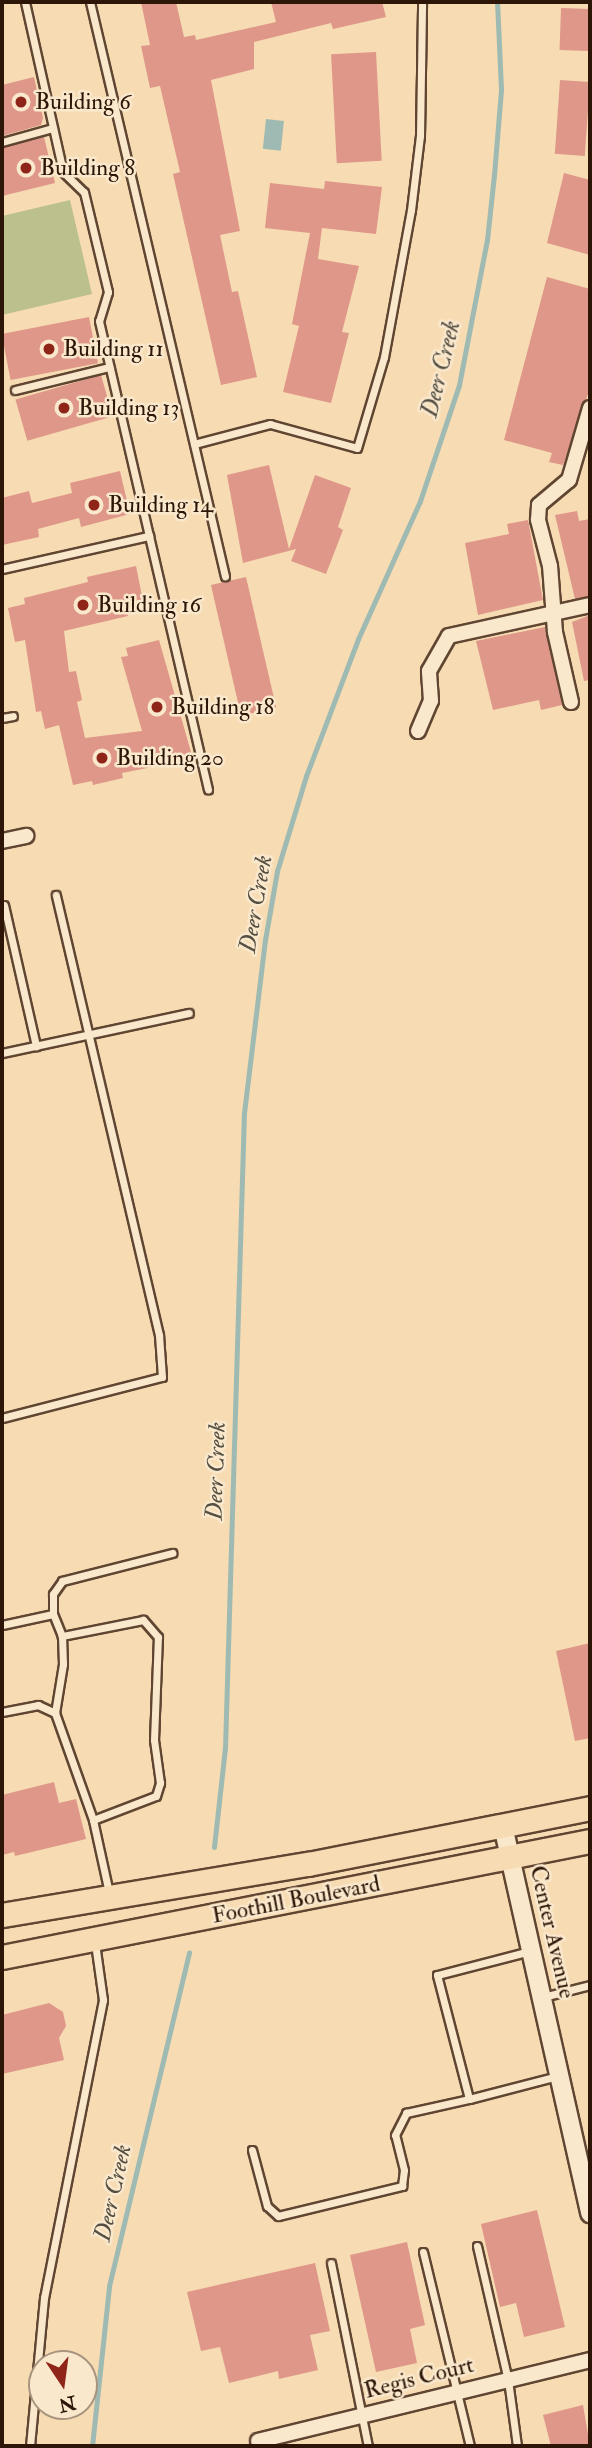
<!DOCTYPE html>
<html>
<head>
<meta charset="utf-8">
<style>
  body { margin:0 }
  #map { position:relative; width:592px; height:2448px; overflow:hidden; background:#f7dbb2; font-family:"IM FELL Double Pica",serif }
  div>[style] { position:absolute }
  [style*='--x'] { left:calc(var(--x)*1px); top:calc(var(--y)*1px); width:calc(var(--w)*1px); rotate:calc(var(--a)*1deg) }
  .green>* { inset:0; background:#bcc08d }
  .water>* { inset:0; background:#9ebab3; transform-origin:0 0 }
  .stream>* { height:5px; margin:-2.5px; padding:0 2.5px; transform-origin:2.5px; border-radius:2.5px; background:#9ebab3 }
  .building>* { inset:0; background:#df9789; transform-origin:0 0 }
  .roads { filter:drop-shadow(2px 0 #604632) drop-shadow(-2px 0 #604632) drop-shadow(0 2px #604632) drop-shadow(0 -2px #604632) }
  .service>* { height:7px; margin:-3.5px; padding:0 3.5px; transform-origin:3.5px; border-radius:3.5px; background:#fae8cd }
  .minor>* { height:14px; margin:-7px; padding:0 7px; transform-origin:7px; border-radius:7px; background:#fae8cd }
  .tertiary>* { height:18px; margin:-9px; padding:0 9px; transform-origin:9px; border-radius:9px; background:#fae8cd }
  .primary>* { height:23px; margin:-11.5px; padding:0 11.5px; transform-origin:11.5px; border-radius:11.5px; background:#f7dbb2 }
  .dots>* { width:19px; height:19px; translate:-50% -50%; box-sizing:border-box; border:4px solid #fae8cd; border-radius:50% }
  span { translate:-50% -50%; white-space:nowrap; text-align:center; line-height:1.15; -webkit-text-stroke:5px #fae8cd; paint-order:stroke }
  .poi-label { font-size:23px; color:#2d1507 }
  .left { translate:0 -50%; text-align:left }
  .street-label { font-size:23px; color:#2d1507 }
  .water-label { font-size:24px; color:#554f43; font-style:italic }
  .frame { position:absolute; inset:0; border:4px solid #2d1507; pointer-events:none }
  .north { position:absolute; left:28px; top:2350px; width:70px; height:70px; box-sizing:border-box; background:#fae8cd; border:2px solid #a8947e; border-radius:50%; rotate:167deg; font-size:19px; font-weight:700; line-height:28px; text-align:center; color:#2d1507 }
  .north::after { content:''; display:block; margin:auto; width:24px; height:32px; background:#8f2418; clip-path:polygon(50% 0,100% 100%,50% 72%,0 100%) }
</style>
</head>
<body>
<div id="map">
  <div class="green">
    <div style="clip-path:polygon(70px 200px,92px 294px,2px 315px,2px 216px)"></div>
  </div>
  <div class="water">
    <div style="left:266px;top:119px;width:18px;height:30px;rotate:6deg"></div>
  </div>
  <div class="stream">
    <div style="--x:214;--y:1847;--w:100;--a:-83.7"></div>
    <div style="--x:225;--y:1748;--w:635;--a:-88.29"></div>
    <div style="--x:244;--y:1113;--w:174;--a:-83.1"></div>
    <div style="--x:265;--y:940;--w:70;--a:-80.1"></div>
    <div style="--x:277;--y:871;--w:99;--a:-73"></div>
    <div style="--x:306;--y:776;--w:147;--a:-69.2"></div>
    <div style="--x:358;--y:639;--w:151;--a:-65.8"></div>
    <div style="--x:420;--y:501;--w:122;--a:-71.4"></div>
    <div style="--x:459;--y:385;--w:148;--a:-79.1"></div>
    <div style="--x:487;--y:240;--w:65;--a:-83.9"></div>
    <div style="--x:494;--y:175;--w:86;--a:-85.3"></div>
    <div style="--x:501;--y:89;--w:87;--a:-92.6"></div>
    <div style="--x:92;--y:2446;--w:161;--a:-83.9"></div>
    <div style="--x:109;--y:2286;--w:343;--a:-76.5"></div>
  </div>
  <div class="building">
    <div style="clip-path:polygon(141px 2px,176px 2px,184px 37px,195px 35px,196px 40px,276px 22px,271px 2px,382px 2px,386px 17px,333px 29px,331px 23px,254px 42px,254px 69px,211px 80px,240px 231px,220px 235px,232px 292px,238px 291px,257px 377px,221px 385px,173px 174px,180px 172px,160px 86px,150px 88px,141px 46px,150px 45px)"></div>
    <div style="left:561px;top:8px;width:29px;height:42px;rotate:2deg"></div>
    <div style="left:376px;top:52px;width:109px;height:45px;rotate:87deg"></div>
    <div style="clip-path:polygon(34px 77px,43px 118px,41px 125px,2px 136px,2px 85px)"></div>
    <div style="left:560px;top:80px;width:30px;height:74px;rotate:4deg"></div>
    <div style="clip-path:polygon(44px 137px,55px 183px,2px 196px,2px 148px)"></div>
    <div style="clip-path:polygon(564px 173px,590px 180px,590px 255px,547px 243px)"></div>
    <div style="clip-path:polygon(325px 181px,382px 187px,376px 234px,322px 228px,318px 259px,359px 266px,342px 332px,349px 333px,331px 403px,283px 392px,299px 326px,292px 324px,310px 233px,265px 228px,270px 183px,324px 189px)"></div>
    <div style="clip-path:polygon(547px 277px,590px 289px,590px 388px,563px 465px,549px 462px,552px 453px,504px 440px)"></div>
    <div style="left:89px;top:317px;width:47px;height:89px;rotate:79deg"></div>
    <div style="left:101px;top:375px;width:43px;height:89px;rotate:74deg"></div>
    <div style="clip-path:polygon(269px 465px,289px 549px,315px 475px,351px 488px,338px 527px,343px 530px,326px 574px,291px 561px,296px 549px,243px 563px,227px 475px)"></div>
    <div style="clip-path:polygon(120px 471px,130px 514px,81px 527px,79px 518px,38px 529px,39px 537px,2px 545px,2px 498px,29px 491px,32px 503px,72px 493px,70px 483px)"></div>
    <div style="clip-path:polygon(577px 511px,579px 521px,590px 519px,590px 596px,575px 599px,555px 515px)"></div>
    <div style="clip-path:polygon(528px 520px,543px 600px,478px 615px,465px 543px,509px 534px,507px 524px)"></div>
    <div style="clip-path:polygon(136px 566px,144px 606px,127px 610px,128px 616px,64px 631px,69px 672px,76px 671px,82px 700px,77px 702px,85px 738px,142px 731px,121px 657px,128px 656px,126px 648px,159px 640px,193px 759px,122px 773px,123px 778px,93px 785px,92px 781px,73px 785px,59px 725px,45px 729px,41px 711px,36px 712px,25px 640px,15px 642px,8px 608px,25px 604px,24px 598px,88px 582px,87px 577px)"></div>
    <div style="left:246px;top:577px;width:134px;height:36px;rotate:77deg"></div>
    <div style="clip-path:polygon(590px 615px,590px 680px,584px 681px,572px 622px)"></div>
    <div style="clip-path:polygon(545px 627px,562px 705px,541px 710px,539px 700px,493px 710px,476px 641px)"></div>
    <div style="clip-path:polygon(590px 1643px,590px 1738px,575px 1741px,556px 1651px)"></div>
    <div style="clip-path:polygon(54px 1782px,59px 1803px,76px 1799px,86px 1839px,15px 1856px,14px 1852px,2px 1855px,2px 1795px)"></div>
    <div style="clip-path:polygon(49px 2003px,63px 2012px,66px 2026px,59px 2038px,64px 2060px,2px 2074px,2px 2015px)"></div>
    <div style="clip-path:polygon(537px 2210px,565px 2327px,524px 2337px,516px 2303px,500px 2307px,481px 2224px)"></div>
    <div style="clip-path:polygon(407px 2242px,425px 2325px,410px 2329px,417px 2363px,376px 2372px,350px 2255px)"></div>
    <div style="clip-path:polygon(315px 2263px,330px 2331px,310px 2335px,318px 2370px,279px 2379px,278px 2371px,229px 2383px,220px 2347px,201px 2351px,187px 2292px)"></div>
    <div style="clip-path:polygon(583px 2405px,590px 2446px,551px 2446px,543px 2415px)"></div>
  </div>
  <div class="roads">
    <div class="service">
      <div style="--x:25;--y:2;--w:174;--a:77.4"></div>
      <div style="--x:63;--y:172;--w:29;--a:44"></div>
      <div style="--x:84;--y:192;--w:103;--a:76.5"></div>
      <div style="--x:108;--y:292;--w:30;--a:107"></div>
      <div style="--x:99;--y:321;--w:481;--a:76.9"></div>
      <div style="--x:90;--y:2;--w:590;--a:76.77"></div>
      <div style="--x:2;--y:142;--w:53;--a:-15.4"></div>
      <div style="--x:15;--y:390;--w:97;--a:-13.7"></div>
      <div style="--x:194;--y:444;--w:79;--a:-14.7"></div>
      <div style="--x:270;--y:424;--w:90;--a:15.4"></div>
      <div style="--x:357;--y:448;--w:95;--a:-73.5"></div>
      <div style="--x:384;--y:357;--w:149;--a:-79.6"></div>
      <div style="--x:411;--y:210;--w:75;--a:-83.1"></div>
      <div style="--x:420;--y:136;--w:134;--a:-89.1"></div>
      <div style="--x:2;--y:569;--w:151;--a:-12.7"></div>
      <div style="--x:2;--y:718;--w:11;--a:-10"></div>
      <div style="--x:4;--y:905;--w:145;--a:77.2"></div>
      <div style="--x:2;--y:1053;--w:191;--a:-12.1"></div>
      <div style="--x:2;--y:1418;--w:165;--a:-14.4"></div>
      <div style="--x:162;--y:1377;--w:42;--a:-94.1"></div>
      <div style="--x:159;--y:1335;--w:452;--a:-103.2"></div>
      <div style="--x:2;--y:1625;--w:52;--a:-12.2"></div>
      <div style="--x:2;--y:1712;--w:37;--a:-11"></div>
      <div style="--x:38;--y:1705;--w:19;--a:25"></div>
      <div style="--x:55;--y:1713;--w:114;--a:70.4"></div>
      <div style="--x:93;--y:1820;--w:75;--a:77.6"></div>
      <div style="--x:55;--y:1713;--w:50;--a:-80.7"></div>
      <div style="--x:63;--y:1664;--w:28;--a:-92"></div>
      <div style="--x:93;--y:1820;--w:67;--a:-20.9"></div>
      <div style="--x:156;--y:1796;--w:14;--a:-73"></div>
      <div style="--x:160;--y:1783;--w:43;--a:-97.9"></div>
      <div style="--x:154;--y:1740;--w:103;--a:-87.8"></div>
      <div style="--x:158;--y:1637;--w:23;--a:-131"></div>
      <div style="--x:143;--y:1620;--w:83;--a:168.8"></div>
      <div style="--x:62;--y:1636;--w:24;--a:-112"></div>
      <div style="--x:53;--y:1614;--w:20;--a:-90"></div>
      <div style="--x:53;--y:1594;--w:16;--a:-55"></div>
      <div style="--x:62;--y:1581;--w:114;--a:-14.3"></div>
      <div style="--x:530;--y:1951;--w:96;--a:165.5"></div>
      <div style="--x:437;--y:1975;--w:128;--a:75.5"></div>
      <div style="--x:469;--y:2099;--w:92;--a:-14.5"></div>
      <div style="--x:543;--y:1997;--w:49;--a:-14.3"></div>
      <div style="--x:252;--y:2150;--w:58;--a:75"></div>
      <div style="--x:267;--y:2206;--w:15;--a:42"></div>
      <div style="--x:278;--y:2216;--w:128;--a:-13.6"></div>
      <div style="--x:402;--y:2186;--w:16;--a:-83"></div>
      <div style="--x:404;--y:2170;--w:36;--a:-104"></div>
      <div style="--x:395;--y:2135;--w:25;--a:-63"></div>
      <div style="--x:406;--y:2113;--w:65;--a:-12.5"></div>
      <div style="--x:477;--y:2246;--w:138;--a:77"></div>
      <div style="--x:508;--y:2380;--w:67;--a:82.2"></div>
      <div style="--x:423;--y:2252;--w:200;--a:76.4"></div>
      <div style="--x:331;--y:2263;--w:187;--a:78.6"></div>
      <div style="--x:30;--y:2446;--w:149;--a:-84.6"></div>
      <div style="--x:44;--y:2298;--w:304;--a:-78.8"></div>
      <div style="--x:103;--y:2000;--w:58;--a:-98"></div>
    </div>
    <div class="minor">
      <div style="--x:571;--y:702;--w:72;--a:-102.9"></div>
      <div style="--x:555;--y:632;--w:66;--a:-94.3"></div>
      <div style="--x:550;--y:566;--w:48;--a:-104.6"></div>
      <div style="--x:538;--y:520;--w:15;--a:-86"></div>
      <div style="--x:539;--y:505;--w:39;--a:-40"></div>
      <div style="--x:569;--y:480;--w:75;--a:-73.7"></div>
      <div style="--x:418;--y:731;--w:33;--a:-67"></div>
      <div style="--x:431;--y:701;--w:30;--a:-94"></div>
      <div style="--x:429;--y:671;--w:40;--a:-60.3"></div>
      <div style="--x:449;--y:636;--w:144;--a:-12.4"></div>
      <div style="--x:2;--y:841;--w:25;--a:-12"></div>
      <div style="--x:258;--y:2441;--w:342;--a:-13.7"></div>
    </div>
    <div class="tertiary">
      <div style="--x:503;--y:1826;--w:397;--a:77.3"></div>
    </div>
    <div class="primary">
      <div style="--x:2;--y:1915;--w:310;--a:-9.5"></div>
      <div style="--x:308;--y:1864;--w:288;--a:-11.2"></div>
      <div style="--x:2;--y:1957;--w:599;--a:-11.16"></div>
    </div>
  </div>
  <div class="dots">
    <div style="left:21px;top:102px;background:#8f2418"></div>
    <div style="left:26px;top:168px;background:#8f2418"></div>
    <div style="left:49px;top:349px;background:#8f2418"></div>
    <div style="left:64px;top:408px;background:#8f2418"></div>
    <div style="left:94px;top:505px;background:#8f2418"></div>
    <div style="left:83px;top:605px;background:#8f2418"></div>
    <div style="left:157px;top:707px;background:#8f2418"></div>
    <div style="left:102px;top:758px;background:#8f2418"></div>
  </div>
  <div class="poi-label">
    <span class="left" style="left:35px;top:102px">Building 6</span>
    <span class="left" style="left:40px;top:168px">Building 8</span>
    <span class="left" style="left:63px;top:349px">Building 11</span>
    <span class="left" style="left:78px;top:408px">Building 13</span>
    <span class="left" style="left:108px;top:505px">Building 14</span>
    <span class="left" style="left:97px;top:605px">Building 16</span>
    <span class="left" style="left:171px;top:707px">Building 18</span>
    <span class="left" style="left:116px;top:758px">Building 20</span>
  </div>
  <div class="street-label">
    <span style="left:296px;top:1900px;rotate:-11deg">Foothill Boulevard</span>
    <span style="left:552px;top:1932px;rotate:77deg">Center Avenue</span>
    <span style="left:419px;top:2378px;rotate:-14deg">Regis Court</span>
  </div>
  <div class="water-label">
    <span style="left:441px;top:369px;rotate:-76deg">Deer Creek</span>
    <span style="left:256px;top:904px;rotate:-80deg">Deer Creek</span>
    <span style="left:216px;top:1471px;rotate:-88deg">Deer Creek</span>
    <span style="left:113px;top:2193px;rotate:-77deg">Deer Creek</span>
  </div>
  <div class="frame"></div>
  <div class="north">N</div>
</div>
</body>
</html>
